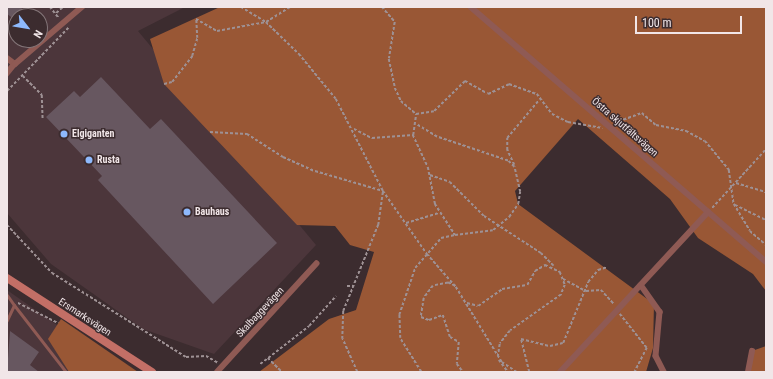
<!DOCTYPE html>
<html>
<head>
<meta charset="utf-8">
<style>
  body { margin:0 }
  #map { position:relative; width:773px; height:379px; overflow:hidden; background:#3c2c2f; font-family:"Roboto Condensed",sans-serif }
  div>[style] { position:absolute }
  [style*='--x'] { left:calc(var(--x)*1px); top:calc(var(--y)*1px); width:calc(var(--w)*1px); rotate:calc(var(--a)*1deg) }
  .built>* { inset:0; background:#4c363b }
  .forest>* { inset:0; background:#995735 }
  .building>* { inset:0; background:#675760 }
  .path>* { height:1.5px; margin-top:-0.75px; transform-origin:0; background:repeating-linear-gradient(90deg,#9e9194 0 3px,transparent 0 5px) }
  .lane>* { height:3px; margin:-1.5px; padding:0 1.5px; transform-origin:1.5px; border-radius:1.5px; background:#8f5a54 }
  .street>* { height:5.5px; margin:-2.75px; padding:0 2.75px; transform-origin:2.75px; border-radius:2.75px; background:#8f5a54 }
  .secondary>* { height:8px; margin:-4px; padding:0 4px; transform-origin:4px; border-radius:4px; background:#c36f66 }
  .dots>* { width:11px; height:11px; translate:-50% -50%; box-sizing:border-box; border:2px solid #3c2c2f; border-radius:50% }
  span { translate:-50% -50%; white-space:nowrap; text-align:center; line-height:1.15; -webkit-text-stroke:3px #3c2c2f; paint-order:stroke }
  .street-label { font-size:10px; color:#f1e6e8 }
  .poi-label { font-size:10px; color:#f1e6e8; font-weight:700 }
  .left { translate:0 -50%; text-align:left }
  .frame { position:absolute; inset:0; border:8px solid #f1e6e8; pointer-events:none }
  .north { position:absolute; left:8px; top:8px; width:40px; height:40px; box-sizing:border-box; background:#3c2c2f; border:1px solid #847679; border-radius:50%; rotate:121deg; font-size:11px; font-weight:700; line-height:16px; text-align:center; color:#f1e6e8 }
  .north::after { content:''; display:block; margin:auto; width:14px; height:18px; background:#8eb9fd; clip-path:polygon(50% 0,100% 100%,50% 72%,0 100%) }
  .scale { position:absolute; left:635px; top:16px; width:107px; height:18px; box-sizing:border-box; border:2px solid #f1e6e8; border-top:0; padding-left:5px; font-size:12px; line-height:14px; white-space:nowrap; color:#f1e6e8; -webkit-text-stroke:3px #3c2c2f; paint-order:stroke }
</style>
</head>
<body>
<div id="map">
  <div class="built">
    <div style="clip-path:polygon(evenodd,7px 7px,185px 7px,138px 31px,316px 245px,214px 354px,143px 329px,51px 264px,7px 213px,7px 7px,16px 16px,40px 16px,40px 40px,16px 40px,16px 16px)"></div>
    <div style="clip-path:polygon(7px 290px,124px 372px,7px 372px)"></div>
  </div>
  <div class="forest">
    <div style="clip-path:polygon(220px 7px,766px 7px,766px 291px,753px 274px,698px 238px,670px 199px,578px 119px,515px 191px,518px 204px,654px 304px,653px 348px,646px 372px,259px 372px,329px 319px,356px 310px,374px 252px,350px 245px,335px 226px,297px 225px,164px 84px,150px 39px)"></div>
    <div style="clip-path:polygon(61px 319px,138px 372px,69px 372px,48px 339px)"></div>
    <div style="clip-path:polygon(766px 346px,766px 372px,748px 372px,752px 351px)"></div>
  </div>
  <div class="building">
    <div style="clip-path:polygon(7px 7px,23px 7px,14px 19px,7px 14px)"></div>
    <div style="clip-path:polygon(101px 77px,150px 129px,161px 119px,277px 243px,213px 304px,98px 180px,102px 176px,46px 117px,74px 91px,80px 97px)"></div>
    <div style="clip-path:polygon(10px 331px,39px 352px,30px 365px,39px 372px,7px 372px)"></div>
  </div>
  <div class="path">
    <div style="--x:50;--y:7;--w:14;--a:51"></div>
    <div style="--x:241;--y:7;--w:29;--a:31"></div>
    <div style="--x:266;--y:22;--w:28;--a:-32"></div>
    <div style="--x:382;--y:7;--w:20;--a:49"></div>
    <div style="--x:395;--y:22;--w:37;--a:99"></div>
    <div style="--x:389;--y:59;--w:30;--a:78"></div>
    <div style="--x:395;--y:88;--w:14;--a:65"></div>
    <div style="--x:401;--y:101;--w:20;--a:41"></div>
    <div style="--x:416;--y:114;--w:18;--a:-9"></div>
    <div style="--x:434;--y:111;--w:43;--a:-44.1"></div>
    <div style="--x:465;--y:81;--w:26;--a:29"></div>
    <div style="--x:488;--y:94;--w:23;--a:-25"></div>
    <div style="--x:509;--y:84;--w:30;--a:20"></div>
    <div style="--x:537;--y:94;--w:25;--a:53"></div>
    <div style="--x:552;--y:114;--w:18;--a:27"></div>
    <div style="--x:568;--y:122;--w:35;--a:10"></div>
    <div style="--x:56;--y:13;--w:9;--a:-41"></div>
    <div style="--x:196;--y:19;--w:24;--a:30"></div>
    <div style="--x:217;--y:31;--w:50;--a:-10.4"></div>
    <div style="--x:266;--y:22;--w:46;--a:44.1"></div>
    <div style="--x:299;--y:54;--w:58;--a:50.6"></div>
    <div style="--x:336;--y:99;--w:103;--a:62.9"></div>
    <div style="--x:383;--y:191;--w:77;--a:55.1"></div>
    <div style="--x:427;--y:254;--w:44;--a:48.7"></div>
    <div style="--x:456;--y:287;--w:88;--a:58.5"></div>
    <div style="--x:502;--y:362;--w:18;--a:34"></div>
    <div style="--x:23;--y:76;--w:27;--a:45"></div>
    <div style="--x:42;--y:95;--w:24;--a:88"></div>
    <div style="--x:164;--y:84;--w:8;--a:-14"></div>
    <div style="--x:172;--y:82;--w:33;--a:-52"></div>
    <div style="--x:192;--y:56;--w:19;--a:-74"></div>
    <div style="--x:197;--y:38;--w:19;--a:-93"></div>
    <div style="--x:7;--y:91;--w:88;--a:-45.9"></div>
    <div style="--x:614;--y:123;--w:30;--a:-20"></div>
    <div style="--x:642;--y:113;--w:18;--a:41"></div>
    <div style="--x:656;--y:125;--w:31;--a:11"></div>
    <div style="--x:686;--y:131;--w:21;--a:28"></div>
    <div style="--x:705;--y:141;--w:38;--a:50"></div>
    <div style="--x:729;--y:170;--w:34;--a:82"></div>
    <div style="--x:734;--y:204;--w:31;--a:59"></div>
    <div style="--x:750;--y:231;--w:21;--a:41"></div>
    <div style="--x:354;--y:129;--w:20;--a:27"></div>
    <div style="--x:372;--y:138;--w:41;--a:-4.2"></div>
    <div style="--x:413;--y:135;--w:35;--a:65"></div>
    <div style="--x:428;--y:167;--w:38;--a:79"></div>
    <div style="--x:435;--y:204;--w:37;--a:57"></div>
    <div style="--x:455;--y:235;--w:38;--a:-7"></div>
    <div style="--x:493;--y:230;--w:21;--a:-39"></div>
    <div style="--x:509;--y:217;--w:16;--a:-55"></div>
    <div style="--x:518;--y:204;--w:12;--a:-81"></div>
    <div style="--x:520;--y:192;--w:26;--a:-103"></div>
    <div style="--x:514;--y:167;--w:8;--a:-135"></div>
    <div style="--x:508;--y:161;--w:75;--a:-161.3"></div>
    <div style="--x:437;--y:137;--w:23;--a:-149"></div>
    <div style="--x:210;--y:132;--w:37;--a:3"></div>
    <div style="--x:247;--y:134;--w:43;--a:32.6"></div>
    <div style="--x:283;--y:157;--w:35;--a:24"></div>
    <div style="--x:315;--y:171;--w:71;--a:16.4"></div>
    <div style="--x:413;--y:135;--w:21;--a:-82"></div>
    <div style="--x:514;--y:165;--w:17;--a:-115"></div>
    <div style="--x:507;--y:150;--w:12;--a:-90"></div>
    <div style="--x:507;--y:138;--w:50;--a:-49.9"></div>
    <div style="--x:430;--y:175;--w:21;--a:19"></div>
    <div style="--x:450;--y:182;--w:48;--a:45"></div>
    <div style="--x:484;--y:216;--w:68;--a:33"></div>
    <div style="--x:541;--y:253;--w:18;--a:45"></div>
    <div style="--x:736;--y:183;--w:31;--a:17"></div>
    <div style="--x:735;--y:205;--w:34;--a:26"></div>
    <div style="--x:712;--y:208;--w:80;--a:-47.5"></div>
    <div style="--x:406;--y:223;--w:34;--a:-17"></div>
    <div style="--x:7;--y:225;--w:66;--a:46.8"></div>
    <div style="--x:52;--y:273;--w:158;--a:32.1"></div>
    <div style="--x:186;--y:357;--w:20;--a:-3"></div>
    <div style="--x:206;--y:356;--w:14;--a:30"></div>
    <div style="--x:563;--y:279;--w:26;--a:28"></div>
    <div style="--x:586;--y:291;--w:15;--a:-4"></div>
    <div style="--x:601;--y:290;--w:19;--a:47"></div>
    <div style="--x:347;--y:286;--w:6;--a:0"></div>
    <div style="--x:455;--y:286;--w:8;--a:-157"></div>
    <div style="--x:448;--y:283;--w:15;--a:169"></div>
    <div style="--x:433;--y:286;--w:15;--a:127"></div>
    <div style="--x:424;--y:298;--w:19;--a:99"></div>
    <div style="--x:421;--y:317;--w:9;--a:21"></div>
    <div style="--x:429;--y:320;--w:15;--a:-20"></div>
    <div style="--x:443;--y:315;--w:23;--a:72"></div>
    <div style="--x:450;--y:337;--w:10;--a:29"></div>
    <div style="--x:459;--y:342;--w:22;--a:95"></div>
    <div style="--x:457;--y:364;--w:10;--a:53"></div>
    <div style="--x:18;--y:303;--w:45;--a:26.6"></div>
    <div style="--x:467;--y:303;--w:11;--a:15"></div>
    <div style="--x:478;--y:306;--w:29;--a:-35"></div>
    <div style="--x:502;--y:289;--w:25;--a:-9"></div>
    <div style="--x:527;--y:285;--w:16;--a:-60"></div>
    <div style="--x:535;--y:271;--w:12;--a:-31"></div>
    <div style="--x:545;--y:265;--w:17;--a:25"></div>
    <div style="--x:560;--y:272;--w:14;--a:69"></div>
    <div style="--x:565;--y:285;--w:11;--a:112"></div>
    <div style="--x:561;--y:295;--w:62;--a:144.8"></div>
    <div style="--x:510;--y:331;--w:16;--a:128"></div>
    <div style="--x:500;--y:344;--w:12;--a:99"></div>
    <div style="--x:620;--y:314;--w:43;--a:51.5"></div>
    <div style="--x:647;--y:348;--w:27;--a:117"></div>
    <div style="--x:268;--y:358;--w:52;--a:-38"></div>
    <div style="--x:309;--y:326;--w:40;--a:-48"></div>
    <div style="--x:499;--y:360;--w:15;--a:53"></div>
    <div style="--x:260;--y:364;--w:10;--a:-37"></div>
    <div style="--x:268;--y:358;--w:20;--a:45"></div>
    <div style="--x:357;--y:372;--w:36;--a:-114"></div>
    <div style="--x:342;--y:339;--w:28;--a:-88"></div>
    <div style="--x:343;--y:311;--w:93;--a:-67.9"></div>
    <div style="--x:378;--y:225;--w:34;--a:-82"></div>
    <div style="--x:421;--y:372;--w:40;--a:-122"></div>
    <div style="--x:400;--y:338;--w:23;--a:-92"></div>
    <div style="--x:399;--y:315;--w:50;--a:-71.2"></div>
    <div style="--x:415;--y:268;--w:40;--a:-49"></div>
    <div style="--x:441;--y:238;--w:14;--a:-12"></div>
    <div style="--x:529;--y:372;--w:34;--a:-104"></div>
    <div style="--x:521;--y:339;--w:30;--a:14"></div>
    <div style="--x:550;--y:346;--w:13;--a:-13"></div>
    <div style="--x:563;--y:343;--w:66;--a:-67.7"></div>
    <div style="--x:588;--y:282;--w:16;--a:-50"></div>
    <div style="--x:598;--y:270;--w:9;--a:-18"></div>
  </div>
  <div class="lane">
    <div style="--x:7;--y:295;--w:12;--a:55"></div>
    <div style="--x:14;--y:305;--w:17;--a:115"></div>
    <div style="--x:14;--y:305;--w:85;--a:52.2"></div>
  </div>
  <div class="street">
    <div style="--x:471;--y:7;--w:390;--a:40.8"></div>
    <div style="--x:7;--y:58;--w:10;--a:37"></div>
    <div style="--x:15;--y:64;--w:13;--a:129"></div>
    <div style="--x:15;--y:64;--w:88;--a:-40.4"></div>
    <div style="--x:641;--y:285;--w:33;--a:55"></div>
    <div style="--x:660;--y:312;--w:44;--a:95.2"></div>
    <div style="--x:656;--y:356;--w:18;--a:63"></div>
    <div style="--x:217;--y:372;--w:147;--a:-47.5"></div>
    <div style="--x:560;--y:372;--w:218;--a:-47.2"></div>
    <div style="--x:748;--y:372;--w:21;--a:-79"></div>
  </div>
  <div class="secondary">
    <div style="--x:7;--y:278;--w:173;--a:33"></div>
  </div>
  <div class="dots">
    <div style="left:64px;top:134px;background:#8eb9fd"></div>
    <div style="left:89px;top:160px;background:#8eb9fd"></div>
    <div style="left:187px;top:212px;background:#8eb9fd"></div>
  </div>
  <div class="street-label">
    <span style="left:625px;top:127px;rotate:41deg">Östra skjutfältsvägen</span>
    <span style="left:260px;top:312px;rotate:-47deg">Skalbaggevägen</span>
    <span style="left:85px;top:317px;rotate:33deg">Ersmarksvägen</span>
  </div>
  <div class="poi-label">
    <span class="left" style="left:72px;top:134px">Elgiganten</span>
    <span class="left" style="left:97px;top:160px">Rusta</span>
    <span class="left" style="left:195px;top:212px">Bauhaus</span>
  </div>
  <div class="frame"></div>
  <div class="north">N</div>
  <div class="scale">100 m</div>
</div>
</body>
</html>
